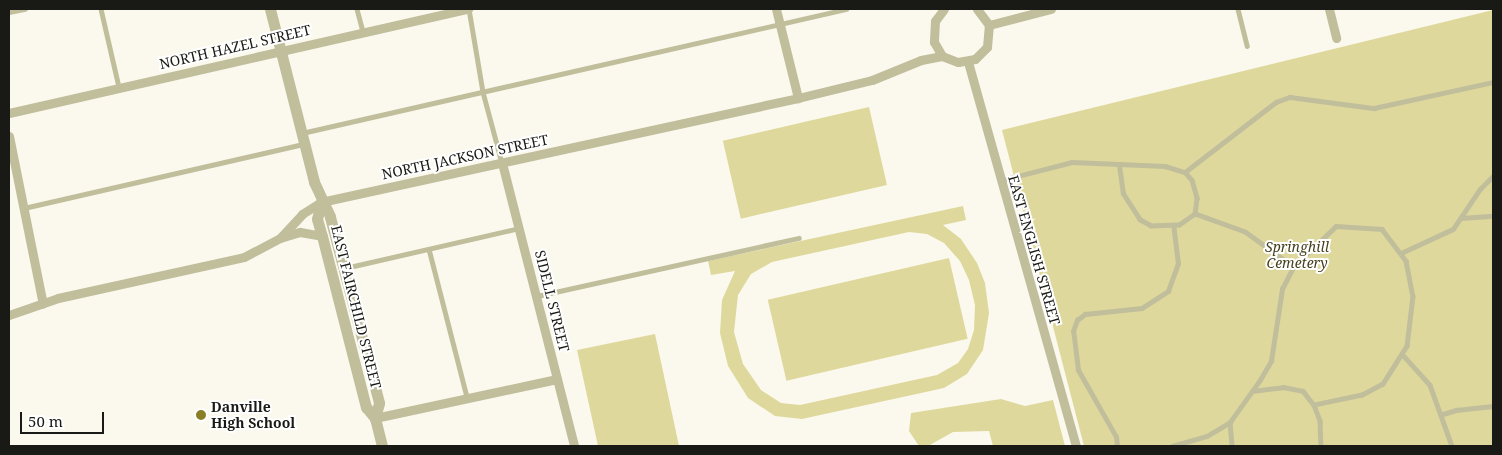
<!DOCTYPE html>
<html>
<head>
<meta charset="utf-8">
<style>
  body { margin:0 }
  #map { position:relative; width:1502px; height:455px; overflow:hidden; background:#fbf9ed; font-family:"Noto Serif",serif }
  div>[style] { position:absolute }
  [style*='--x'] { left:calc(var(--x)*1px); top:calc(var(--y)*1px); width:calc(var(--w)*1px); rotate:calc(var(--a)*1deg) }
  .green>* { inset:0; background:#dfd89d; transform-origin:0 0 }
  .service>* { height:4.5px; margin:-2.25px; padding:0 2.25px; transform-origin:2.25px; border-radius:2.25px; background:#c1be9c }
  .minor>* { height:9px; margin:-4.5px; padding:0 4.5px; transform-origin:4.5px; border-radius:4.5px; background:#c1be9c }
  .tertiary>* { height:11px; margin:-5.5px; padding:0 5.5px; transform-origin:5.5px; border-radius:5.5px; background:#c1be9c }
  .dots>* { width:14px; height:14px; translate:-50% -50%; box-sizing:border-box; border:2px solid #fff; border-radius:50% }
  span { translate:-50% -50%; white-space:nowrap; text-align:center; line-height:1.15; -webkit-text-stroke:4px #fff; paint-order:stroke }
  .street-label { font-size:14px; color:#191915 }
  .park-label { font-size:14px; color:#443f1d; font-style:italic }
  .poi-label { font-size:14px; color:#191915; font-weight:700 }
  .left { translate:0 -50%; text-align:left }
  .frame { position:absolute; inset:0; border:10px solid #191915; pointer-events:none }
  .scale { position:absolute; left:20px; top:412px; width:84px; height:22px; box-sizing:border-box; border:2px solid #191915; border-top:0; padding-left:6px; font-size:15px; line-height:18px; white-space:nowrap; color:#191915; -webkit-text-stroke:4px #fff; paint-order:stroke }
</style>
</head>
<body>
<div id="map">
  <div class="green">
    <div style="clip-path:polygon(1493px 10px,1493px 446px,1084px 446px,1002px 130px)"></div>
    <div style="left:869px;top:107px;width:80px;height:150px;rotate:77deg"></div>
    <div style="clip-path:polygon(evenodd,963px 206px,966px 220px,943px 225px,961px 239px,977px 263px,985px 283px,989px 313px,983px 350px,967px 374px,944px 388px,802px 419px,775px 416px,748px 398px,728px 366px,720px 333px,722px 300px,735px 271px,711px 275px,708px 261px,963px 206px,909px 232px,927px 234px,944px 243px,960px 261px,969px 280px,975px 305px,974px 330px,968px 349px,958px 363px,937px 375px,800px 405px,781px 403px,761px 390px,743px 364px,734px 332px,738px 295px,751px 274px,772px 262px,909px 232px)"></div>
    <div style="left:949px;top:258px;width:83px;height:186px;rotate:77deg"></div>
    <div style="clip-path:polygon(655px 334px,679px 446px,598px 446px,577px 350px)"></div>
    <div style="clip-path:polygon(1001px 399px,1025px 406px,1053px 400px,1065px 446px,993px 446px,989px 431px,953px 432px,928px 446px,919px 446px,909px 431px,911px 413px)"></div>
  </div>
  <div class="service">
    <div style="--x:101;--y:9;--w:80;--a:77"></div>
    <div style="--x:357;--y:9;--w:24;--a:75"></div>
    <div style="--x:469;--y:9;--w:84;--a:80.4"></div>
    <div style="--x:483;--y:92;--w:73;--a:75"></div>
    <div style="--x:1238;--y:9;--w:38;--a:76"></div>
    <div style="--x:9;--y:12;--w:16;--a:-11"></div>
    <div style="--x:302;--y:133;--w:558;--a:-12.84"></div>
    <div style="--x:1185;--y:172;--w:115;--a:-37.6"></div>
    <div style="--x:1276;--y:102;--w:15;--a:-20"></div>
    <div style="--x:1290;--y:97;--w:85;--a:7.5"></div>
    <div style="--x:1374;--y:108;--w:122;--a:-12.3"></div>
    <div style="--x:1002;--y:180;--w:72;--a:-14.4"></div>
    <div style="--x:1072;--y:162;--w:93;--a:2.5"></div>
    <div style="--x:1165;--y:166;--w:21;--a:17"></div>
    <div style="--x:1185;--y:172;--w:11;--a:49"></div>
    <div style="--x:1192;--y:180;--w:19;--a:74"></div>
    <div style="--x:1197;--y:198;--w:16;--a:97"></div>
    <div style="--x:1195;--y:214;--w:19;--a:145"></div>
    <div style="--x:1179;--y:225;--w:28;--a:178"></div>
    <div style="--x:1151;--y:226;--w:13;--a:-151"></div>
    <div style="--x:1140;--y:220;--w:31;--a:-123"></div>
    <div style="--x:1123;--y:194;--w:29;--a:-98"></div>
    <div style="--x:24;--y:208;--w:286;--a:-12.9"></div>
    <div style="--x:1461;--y:218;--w:32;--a:-4"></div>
    <div style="--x:429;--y:249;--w:153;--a:75.6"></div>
    <div style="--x:1401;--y:253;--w:57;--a:-24.8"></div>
    <div style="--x:1453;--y:229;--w:48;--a:-56"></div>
    <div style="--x:1480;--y:189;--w:18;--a:-45"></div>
    <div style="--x:1293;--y:267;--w:59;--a:-43.6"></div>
    <div style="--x:1336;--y:226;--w:46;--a:3.7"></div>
    <div style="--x:1382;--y:229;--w:40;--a:53"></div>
    <div style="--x:1406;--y:261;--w:36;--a:79"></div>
    <div style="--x:1413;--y:296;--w:50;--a:96.8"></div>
    <div style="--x:1407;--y:346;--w:45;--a:122.3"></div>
    <div style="--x:1383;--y:384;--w:24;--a:152"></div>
    <div style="--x:1362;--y:395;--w:49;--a:168.2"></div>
    <div style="--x:345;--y:268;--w:179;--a:-12.9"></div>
    <div style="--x:537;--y:296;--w:268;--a:-12.5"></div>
    <div style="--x:1403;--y:355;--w:40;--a:48"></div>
    <div style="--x:1430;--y:385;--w:65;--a:70.2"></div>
    <div style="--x:1252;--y:391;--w:31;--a:-7"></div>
    <div style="--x:1283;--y:387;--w:20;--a:11"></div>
    <div style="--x:1303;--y:391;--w:18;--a:52"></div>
    <div style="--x:1314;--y:405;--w:17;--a:69"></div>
    <div style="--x:1320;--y:421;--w:25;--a:88"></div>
    <div style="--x:1443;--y:414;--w:14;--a:-17"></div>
    <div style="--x:1456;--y:410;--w:37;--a:-6"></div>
    <div style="--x:1230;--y:422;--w:24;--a:85"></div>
    <div style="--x:1117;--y:446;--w:9;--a:-96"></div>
    <div style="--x:1116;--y:437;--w:77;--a:-119.6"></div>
    <div style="--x:1078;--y:370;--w:39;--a:-97"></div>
    <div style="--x:1073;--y:331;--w:12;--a:-70"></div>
    <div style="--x:1077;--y:320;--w:10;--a:-37"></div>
    <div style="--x:1085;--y:314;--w:57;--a:-6"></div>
    <div style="--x:1142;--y:308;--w:31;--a:-33"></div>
    <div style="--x:1168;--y:291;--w:29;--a:-70"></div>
    <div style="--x:1178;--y:264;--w:39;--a:-97"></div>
    <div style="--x:1172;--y:446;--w:36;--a:-16"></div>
    <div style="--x:1207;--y:436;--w:27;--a:-31"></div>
    <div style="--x:1230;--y:422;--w:52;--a:-54.5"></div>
    <div style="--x:1260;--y:380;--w:22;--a:-60"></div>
    <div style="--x:1271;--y:361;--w:73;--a:-81.3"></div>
    <div style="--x:1282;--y:289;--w:25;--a:-63"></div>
    <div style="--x:1293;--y:267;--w:59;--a:-143.9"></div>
    <div style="--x:1245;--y:232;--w:53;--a:-160.2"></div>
  </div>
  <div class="minor">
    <div style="--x:776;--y:9;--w:92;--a:76.1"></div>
    <div style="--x:944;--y:9;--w:15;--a:127"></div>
    <div style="--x:935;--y:21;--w:21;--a:93"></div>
    <div style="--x:934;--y:42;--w:16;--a:60"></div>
    <div style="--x:942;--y:56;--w:17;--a:21"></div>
    <div style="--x:958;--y:62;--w:17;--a:-10"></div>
    <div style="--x:975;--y:59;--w:17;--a:-45"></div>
    <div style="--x:987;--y:47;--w:22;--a:-85"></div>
    <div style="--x:989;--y:25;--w:20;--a:-127"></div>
    <div style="--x:1329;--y:9;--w:30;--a:76"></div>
    <div style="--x:989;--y:25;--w:64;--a:-14.5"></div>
    <div style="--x:968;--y:62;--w:399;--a:74.3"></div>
    <div style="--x:9;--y:113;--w:471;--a:-12.8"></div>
    <div style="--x:9;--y:136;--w:171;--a:78.6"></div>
    <div style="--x:502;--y:163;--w:292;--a:75.7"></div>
    <div style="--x:280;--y:238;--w:21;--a:-17"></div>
    <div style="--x:300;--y:232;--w:22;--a:10"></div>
    <div style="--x:9;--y:315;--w:52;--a:-19.1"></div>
    <div style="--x:58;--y:298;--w:190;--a:-12.4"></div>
    <div style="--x:244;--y:257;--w:41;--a:-27.8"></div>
    <div style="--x:280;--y:238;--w:33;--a:-47"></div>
    <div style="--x:302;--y:214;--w:22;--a:-32"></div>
    <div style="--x:321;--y:202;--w:488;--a:-12.3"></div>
    <div style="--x:798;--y:98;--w:76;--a:-13.7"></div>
    <div style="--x:872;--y:80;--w:53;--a:-22.2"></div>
    <div style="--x:921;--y:60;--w:21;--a:-11"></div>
    <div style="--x:375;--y:418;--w:186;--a:-12.1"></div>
  </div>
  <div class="tertiary">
    <div style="--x:270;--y:9;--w:179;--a:75.7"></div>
    <div style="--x:314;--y:182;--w:38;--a:65"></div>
    <div style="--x:330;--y:217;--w:192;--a:75.2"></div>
    <div style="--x:379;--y:403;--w:16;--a:105"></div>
    <div style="--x:321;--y:202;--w:17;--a:103"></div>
    <div style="--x:317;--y:219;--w:18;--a:74"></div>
    <div style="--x:322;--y:236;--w:177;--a:75.6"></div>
    <div style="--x:366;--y:407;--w:14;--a:51"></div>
    <div style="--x:375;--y:418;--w:29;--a:76"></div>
  </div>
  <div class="dots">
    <div style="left:201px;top:415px;background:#897e25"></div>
  </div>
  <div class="street-label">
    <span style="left:235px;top:47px;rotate:-13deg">NORTH HAZEL STREET</span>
    <span style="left:465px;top:157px;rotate:-12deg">NORTH JACKSON STREET</span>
    <span style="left:1034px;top:250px;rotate:74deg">EAST ENGLISH STREET</span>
    <span style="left:552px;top:301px;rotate:76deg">SIDELL STREET</span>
    <span style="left:356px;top:307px;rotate:76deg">EAST FAIRCHILD STREET</span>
  </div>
  <div class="park-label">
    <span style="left:1297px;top:255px">Springhill<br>Cemetery</span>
  </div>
  <div class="poi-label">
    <span class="left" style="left:211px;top:415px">Danville<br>High School</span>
  </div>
  <div class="frame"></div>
  <div class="scale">50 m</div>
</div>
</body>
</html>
